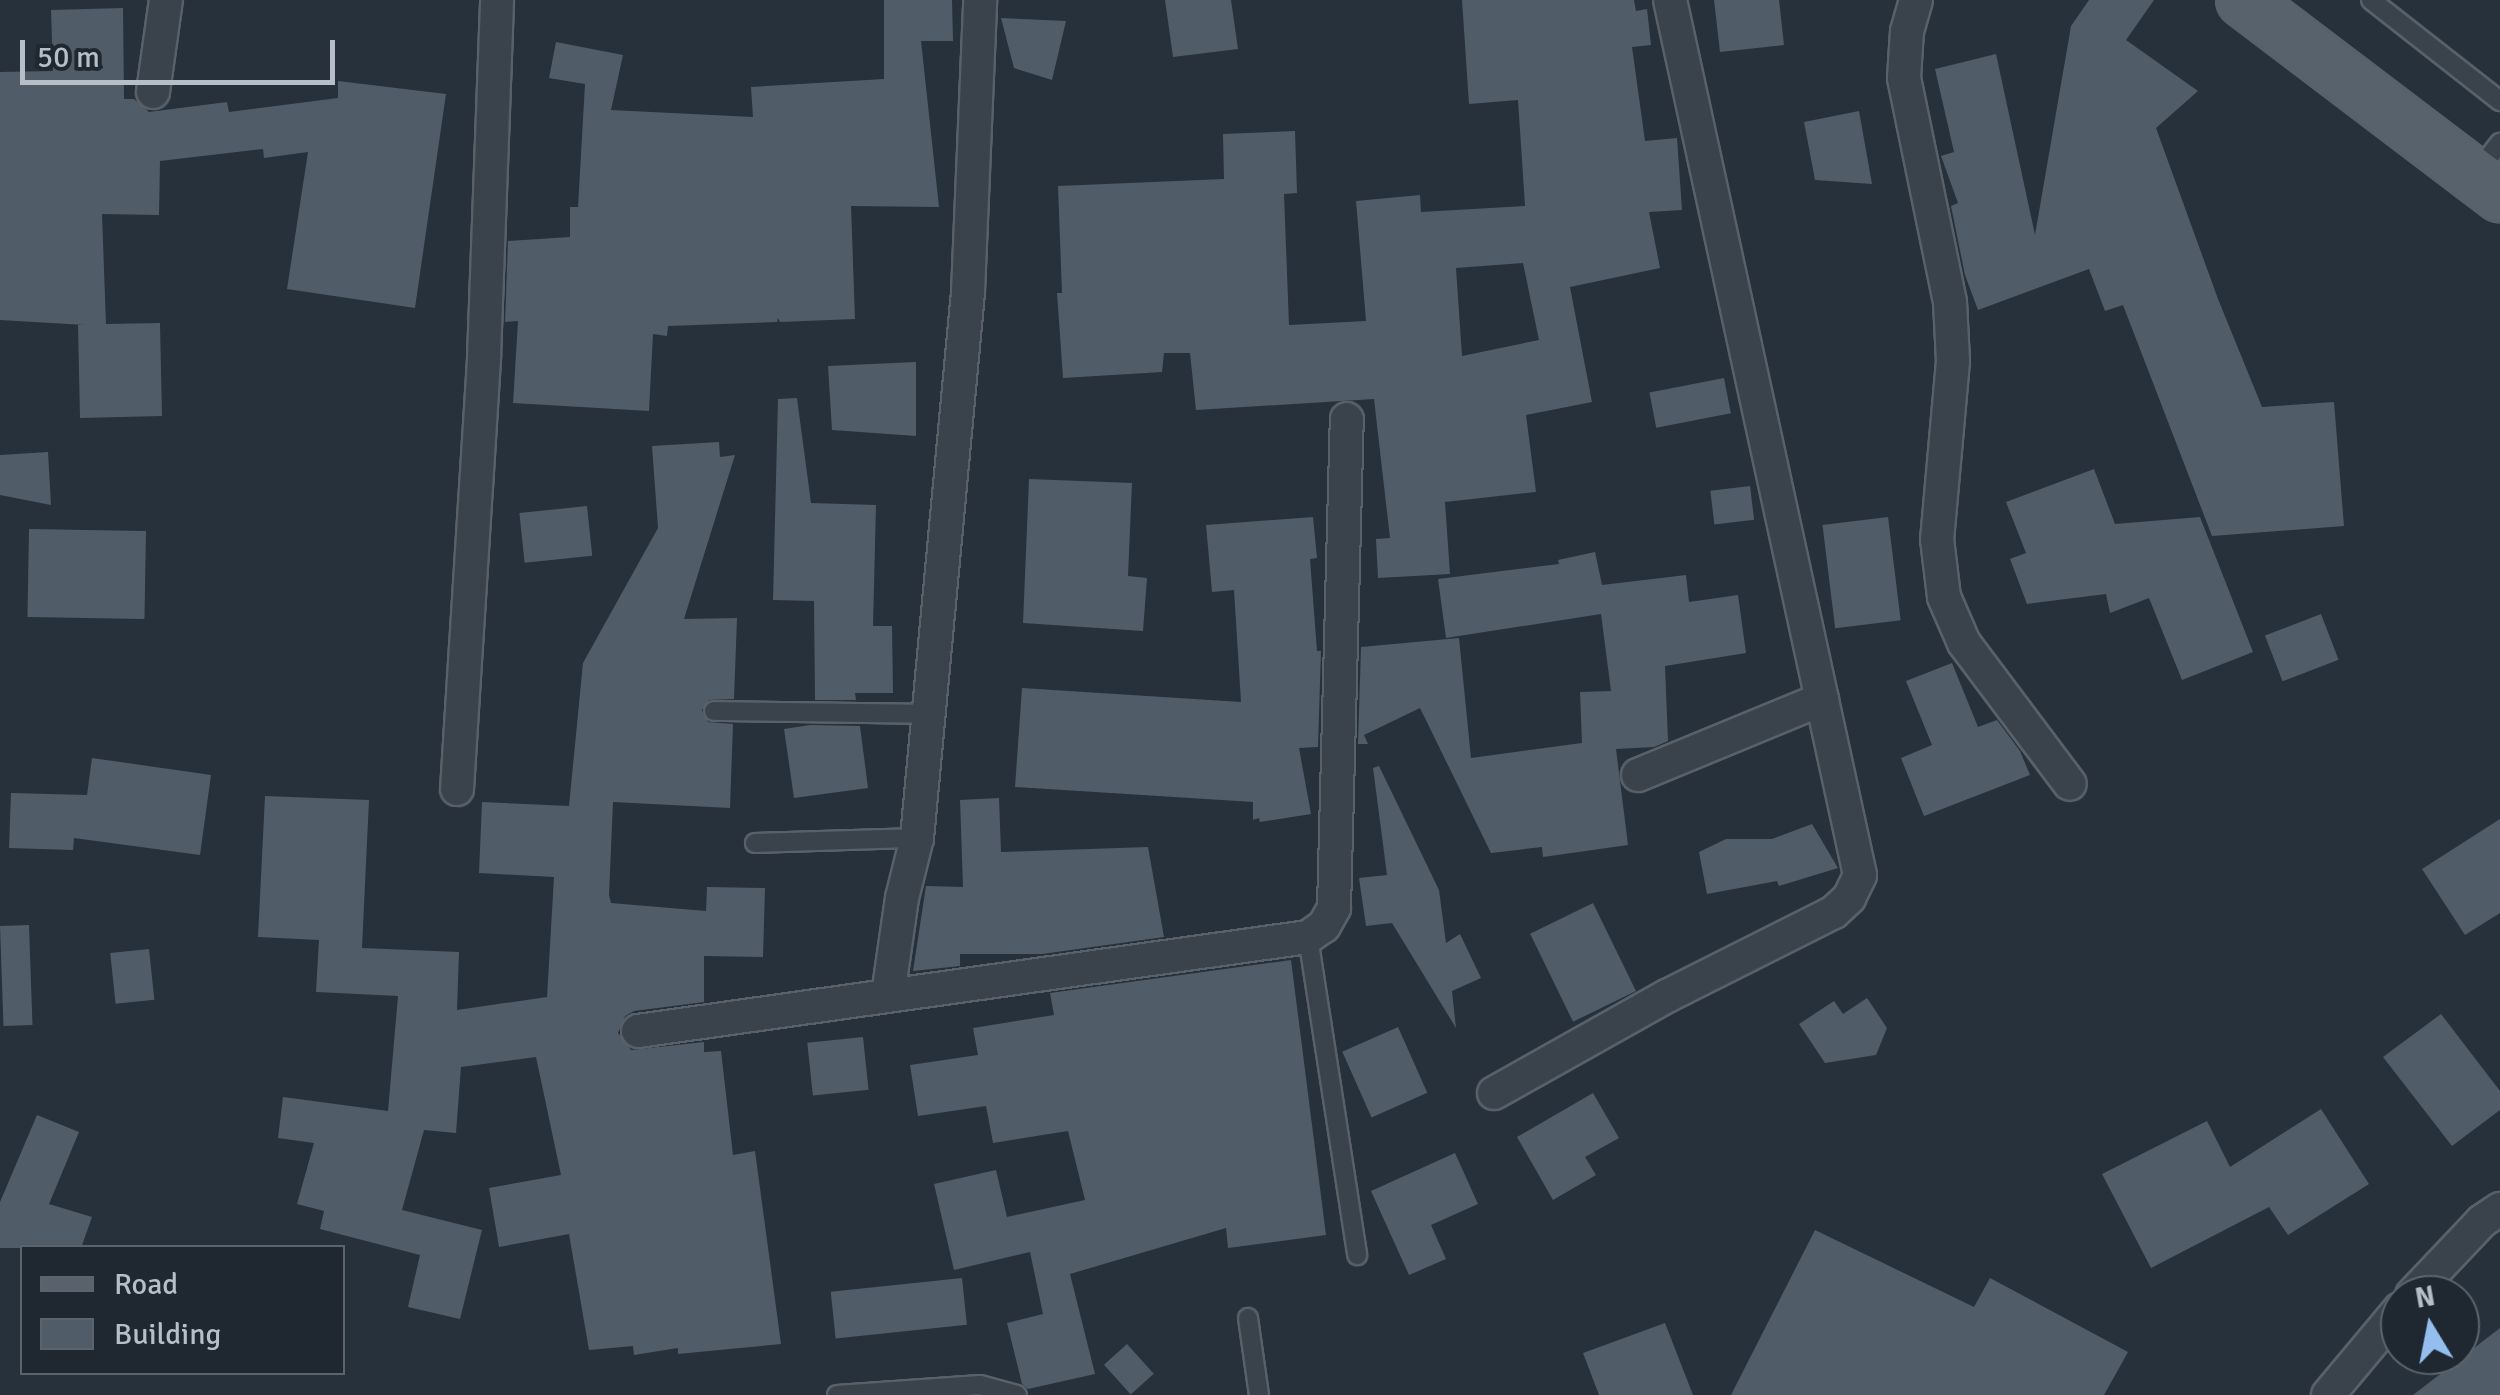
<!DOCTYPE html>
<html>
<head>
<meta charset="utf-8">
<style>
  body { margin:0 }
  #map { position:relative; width:2500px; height:1395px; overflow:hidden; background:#26313c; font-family:Signika,sans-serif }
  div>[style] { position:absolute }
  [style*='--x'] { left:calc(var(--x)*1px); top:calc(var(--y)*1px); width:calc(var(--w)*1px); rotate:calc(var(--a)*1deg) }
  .building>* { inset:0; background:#505c67; transform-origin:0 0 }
  .roads { filter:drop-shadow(2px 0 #58616a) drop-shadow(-2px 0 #58616a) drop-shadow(0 2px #58616a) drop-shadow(0 -2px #58616a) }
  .service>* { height:18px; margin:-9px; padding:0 9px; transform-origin:9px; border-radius:9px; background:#3a434c }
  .minor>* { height:32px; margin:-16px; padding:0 16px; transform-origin:16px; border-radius:16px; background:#3a434c }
  .primary>* { height:52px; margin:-26px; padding:0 26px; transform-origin:26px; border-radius:26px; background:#58626c }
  span { translate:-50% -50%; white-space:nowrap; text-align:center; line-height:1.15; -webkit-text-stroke:8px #1f2831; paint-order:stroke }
  .legend { position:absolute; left:20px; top:1245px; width:325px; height:130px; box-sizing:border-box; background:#1f2831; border:2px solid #5b646d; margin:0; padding:12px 18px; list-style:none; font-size:30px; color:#b6bec7 }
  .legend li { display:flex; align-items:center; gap:20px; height:50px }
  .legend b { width:50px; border:2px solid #5b646d }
  .north { position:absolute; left:2380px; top:1275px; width:100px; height:100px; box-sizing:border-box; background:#1f2831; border:2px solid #5b646d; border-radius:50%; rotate:350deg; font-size:28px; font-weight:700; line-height:40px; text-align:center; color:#b6bec7 }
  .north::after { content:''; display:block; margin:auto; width:35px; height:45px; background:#94beee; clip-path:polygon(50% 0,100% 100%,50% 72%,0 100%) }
  .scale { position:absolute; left:20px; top:40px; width:315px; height:45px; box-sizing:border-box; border:5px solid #b6bec7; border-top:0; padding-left:12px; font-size:30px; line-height:35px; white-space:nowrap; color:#b6bec7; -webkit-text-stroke:8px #1f2831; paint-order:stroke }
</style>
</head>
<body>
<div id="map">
  <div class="building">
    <div style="clip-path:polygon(884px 0,952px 0,953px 41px,921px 41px,939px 207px,851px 206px,855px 319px,780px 322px,778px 318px,777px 322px,668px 326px,667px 336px,653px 334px,649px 411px,513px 403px,518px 321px,505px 322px,508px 241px,570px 237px,570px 207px,578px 207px,585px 84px,549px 78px,556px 42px,623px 55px,611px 110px,753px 117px,751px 87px,884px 79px)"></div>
    <div style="clip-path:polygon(1165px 0,1231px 0,1238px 49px,1173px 57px)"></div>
    <div style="clip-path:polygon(evenodd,1462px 0,1634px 0,1636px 11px,1647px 9px,1651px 45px,1632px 47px,1645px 141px,1677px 138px,1682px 210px,1649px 212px,1660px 268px,1570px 287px,1592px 402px,1526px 415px,1536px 492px,1445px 502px,1450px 574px,1378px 578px,1376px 539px,1390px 538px,1374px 399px,1196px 410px,1190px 353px,1164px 353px,1162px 372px,1063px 378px,1057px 293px,1062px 293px,1058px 186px,1224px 179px,1223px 134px,1295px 131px,1297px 193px,1284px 194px,1289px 325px,1366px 321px,1356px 201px,1420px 195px,1421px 212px,1525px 206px,1518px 100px,1469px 104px,1462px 0,1523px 263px,1539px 340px,1462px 356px,1456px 268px,1523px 263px)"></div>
    <div style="clip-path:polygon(1714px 0,1779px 0,1784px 45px,1720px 52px)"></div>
    <div style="clip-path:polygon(2089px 0,2154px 0,2126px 40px,2198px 91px,2156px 128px,2218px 299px,2262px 407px,2334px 402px,2344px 526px,2212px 536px,2123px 305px,2105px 311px,2089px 269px,1978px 310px,1965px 275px,1951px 206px,1958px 203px,1941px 156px,1954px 152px,1935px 69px,1996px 54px,2035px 235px,2071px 26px)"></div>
    <div style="clip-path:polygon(123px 8px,124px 99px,134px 99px,149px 112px,227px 102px,229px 112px,338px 98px,338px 81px,446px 94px,415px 308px,287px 289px,308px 152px,264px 158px,263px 149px,160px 161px,159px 215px,102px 214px,106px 324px,160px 323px,162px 416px,80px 418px,78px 325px,85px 325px,0 320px,0 72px,53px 71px,51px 10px)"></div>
    <div style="clip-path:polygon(1001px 18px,1066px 21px,1052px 80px,1014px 68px)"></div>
    <div style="clip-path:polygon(1859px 111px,1872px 184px,1815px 180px,1804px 122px)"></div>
    <div style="clip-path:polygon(916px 362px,916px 436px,832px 430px,828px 366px)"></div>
    <div style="left:1724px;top:378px;width:36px;height:76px;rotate:79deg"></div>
    <div style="clip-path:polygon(797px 398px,811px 503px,876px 505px,873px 626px,892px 626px,893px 693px,855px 693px,856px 700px,815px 700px,814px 601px,773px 600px,778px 399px)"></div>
    <div style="clip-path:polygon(719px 442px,720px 457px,735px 455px,684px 619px,737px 618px,734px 699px,709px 700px,702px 710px,708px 722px,733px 724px,730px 808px,613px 802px,609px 895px,611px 903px,706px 911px,707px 887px,765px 888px,763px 957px,704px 956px,704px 1002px,634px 1011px,625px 1016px,618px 1033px,631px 1050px,704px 1042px,704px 1052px,721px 1051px,733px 1155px,755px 1151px,781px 1344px,678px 1354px,678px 1348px,634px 1355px,633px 1346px,589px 1350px,569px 1234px,499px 1247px,489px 1188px,561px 1175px,536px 1057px,461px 1067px,456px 1133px,424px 1130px,402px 1210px,482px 1230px,460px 1319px,408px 1307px,420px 1255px,320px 1229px,324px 1211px,297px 1204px,314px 1143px,278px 1138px,283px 1097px,388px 1111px,398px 996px,316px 992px,319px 940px,258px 937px,265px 796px,369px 800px,362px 948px,459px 952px,457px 1010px,547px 997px,554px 877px,479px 873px,482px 802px,569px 806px,583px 663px,658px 528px,652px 446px)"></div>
    <div style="clip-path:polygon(48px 452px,51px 505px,0 495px,0 455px)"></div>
    <div style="clip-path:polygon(2094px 469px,2115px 524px,2200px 517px,2253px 652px,2182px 680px,2149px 598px,2110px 613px,2106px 594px,2027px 604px,2010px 559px,2026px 553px,2006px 502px)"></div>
    <div style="clip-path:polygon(1029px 479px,1132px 483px,1128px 576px,1147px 578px,1143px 631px,1023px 623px)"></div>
    <div style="left:1750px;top:486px;width:34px;height:40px;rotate:83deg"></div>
    <div style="left:587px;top:506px;width:50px;height:68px;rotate:84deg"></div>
    <div style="clip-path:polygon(1313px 517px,1317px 558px,1310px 559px,1317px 651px,1321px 651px,1318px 747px,1299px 748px,1311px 814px,1260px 822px,1259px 818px,1253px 820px,1253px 802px,1015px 787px,1022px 688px,1241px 702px,1234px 590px,1212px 592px,1206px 525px)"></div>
    <div style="left:1888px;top:517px;width:104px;height:66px;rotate:83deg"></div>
    <div style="left:29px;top:529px;width:117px;height:88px;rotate:1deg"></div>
    <div style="clip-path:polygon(1595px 552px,1602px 585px,1686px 575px,1689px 602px,1738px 595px,1746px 653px,1665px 666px,1668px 741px,1654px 747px,1616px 749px,1628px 845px,1543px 857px,1542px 847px,1491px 853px,1420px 708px,1364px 735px,1368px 744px,1358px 744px,1361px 647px,1459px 638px,1471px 758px,1582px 743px,1580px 692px,1611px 691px,1601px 614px,1446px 638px,1438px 579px,1559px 564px,1558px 560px)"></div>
    <div style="left:2321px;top:614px;width:49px;height:60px;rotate:69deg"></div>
    <div style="clip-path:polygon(1952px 663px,1978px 727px,1997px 720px,2020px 751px,2030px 775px,1924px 816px,1901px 758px,1932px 745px,1906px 681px)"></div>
    <div style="clip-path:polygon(810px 725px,860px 726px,868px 788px,794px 798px,784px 729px)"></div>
    <div style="clip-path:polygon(92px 758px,211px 775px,200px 855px,74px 838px,73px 850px,9px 848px,11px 793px,87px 795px)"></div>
    <div style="clip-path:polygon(1379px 766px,1439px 890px,1446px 943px,1460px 934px,1481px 978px,1452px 991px,1456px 1028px,1392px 923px,1366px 926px,1359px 878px,1387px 875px,1373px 768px)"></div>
    <div style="clip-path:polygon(999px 798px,1001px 852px,1148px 847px,1164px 937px,1042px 954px,960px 954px,960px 966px,913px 971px,926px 886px,963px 887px,960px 800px)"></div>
    <div style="clip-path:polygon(2500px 819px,2500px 913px,2465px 935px,2422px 869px)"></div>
    <div style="clip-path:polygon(1812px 824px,1838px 868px,1779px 886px,1777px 881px,1707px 894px,1699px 852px,1726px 839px,1772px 839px)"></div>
    <div style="left:1593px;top:903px;width:98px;height:70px;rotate:64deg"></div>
    <div style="left:29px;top:925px;width:100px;height:29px;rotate:88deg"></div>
    <div style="left:149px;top:949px;width:51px;height:39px;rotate:84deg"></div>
    <div style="clip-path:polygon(1291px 960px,1326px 1235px,1228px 1248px,1226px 1228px,1070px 1274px,1095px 1374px,1028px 1389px,1022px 1384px,1007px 1323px,1043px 1314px,1030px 1252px,954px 1270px,934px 1184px,996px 1170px,1007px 1217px,1085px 1200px,1068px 1131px,993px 1143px,986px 1106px,918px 1116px,910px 1065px,978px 1055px,973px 1028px,1054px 1015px,1050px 993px)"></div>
    <div style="clip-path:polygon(1867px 998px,1887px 1028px,1876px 1055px,1825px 1063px,1799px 1024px,1834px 1001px,1843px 1014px)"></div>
    <div style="clip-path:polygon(2441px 1014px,2500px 1091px,2500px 1110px,2452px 1146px,2383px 1057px)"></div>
    <div style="left:1398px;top:1027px;width:72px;height:61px;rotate:66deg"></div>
    <div style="left:863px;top:1037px;width:53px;height:56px;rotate:84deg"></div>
    <div style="clip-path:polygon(1593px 1093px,1619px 1138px,1585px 1157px,1596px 1175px,1553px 1200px,1517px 1137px)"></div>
    <div style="clip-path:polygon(2321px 1109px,2369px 1184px,2288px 1235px,2269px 1207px,2151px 1268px,2102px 1174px,2207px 1121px,2230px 1167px)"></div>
    <div style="clip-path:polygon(37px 1115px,79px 1132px,49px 1204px,92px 1217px,81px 1248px,0 1248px,0 1202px)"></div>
    <div style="clip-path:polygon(1455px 1153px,1478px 1204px,1431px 1225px,1446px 1259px,1409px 1275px,1371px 1191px)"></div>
    <div style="clip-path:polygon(1815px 1230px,1974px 1307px,1990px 1278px,2128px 1352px,2104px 1395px,1731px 1395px)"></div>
    <div style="left:962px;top:1278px;width:47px;height:132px;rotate:84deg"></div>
    <div style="clip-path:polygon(1665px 1323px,1693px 1395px,1599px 1395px,1583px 1353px)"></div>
    <div style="clip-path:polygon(2500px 1328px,2500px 1395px,2413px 1395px)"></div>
    <div style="left:1127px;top:1344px;width:40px;height:31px;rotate:48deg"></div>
  </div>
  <div class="roads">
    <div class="service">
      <div style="--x:2371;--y:0;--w:164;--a:38.1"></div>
      <div style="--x:2478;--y:171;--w:36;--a:-52"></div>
      <div style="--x:714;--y:711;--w:214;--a:0.8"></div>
      <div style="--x:755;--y:843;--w:162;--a:-1.8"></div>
      <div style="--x:1308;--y:937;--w:322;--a:81.2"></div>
      <div style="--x:1248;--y:1318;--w:78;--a:81.9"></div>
      <div style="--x:837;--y:1395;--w:143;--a:-4"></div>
      <div style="--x:980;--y:1385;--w:38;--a:15"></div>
    </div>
    <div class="minor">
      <div style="--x:1916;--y:0;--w:32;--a:106"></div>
      <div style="--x:1907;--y:31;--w:47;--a:93.7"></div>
      <div style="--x:1904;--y:78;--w:229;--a:78.4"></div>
      <div style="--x:1950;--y:302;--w:59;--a:87.1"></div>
      <div style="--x:1953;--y:361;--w:179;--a:95.1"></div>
      <div style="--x:1937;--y:539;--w:58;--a:83.1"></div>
      <div style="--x:1944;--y:597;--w:50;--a:66.5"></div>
      <div style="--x:1964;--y:643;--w:176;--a:53.1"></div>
      <div style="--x:153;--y:92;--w:93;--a:-82"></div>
      <div style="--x:1638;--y:775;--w:199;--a:-22.4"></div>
      <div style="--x:457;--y:789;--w:433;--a:-86.4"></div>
      <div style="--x:484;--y:357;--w:357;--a:-87.9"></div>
      <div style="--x:888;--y:995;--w:98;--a:-81.8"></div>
      <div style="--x:902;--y:898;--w:62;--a:-76"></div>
      <div style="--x:917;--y:838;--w:548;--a:-84.66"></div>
      <div style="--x:968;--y:292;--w:292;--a:-87.6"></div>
      <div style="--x:638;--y:1031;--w:677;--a:-7.99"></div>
      <div style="--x:1308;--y:937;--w:19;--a:-35"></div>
      <div style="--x:1324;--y:926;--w:21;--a:-61"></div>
      <div style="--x:1334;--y:908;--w:489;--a:-88.5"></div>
      <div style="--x:1494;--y:1093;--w:198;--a:-29.3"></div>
      <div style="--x:1667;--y:996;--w:187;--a:-26.7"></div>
      <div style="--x:1834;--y:912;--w:21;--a:-43"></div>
      <div style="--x:1849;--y:898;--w:25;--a:-64"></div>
      <div style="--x:1860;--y:875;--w:895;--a:-102.25"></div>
      <div style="--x:2412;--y:1295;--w:102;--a:-46.6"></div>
      <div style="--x:2482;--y:1221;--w:22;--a:-34"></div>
      <div style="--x:2328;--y:1395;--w:112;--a:-50.1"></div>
    </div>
    <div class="primary">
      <div style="--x:2243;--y:0;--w:323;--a:37.2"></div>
    </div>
  </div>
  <ul class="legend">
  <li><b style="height:12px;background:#58626c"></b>Road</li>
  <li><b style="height:28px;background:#505c67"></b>Building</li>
  </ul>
  <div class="north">N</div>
  <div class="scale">50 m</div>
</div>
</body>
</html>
